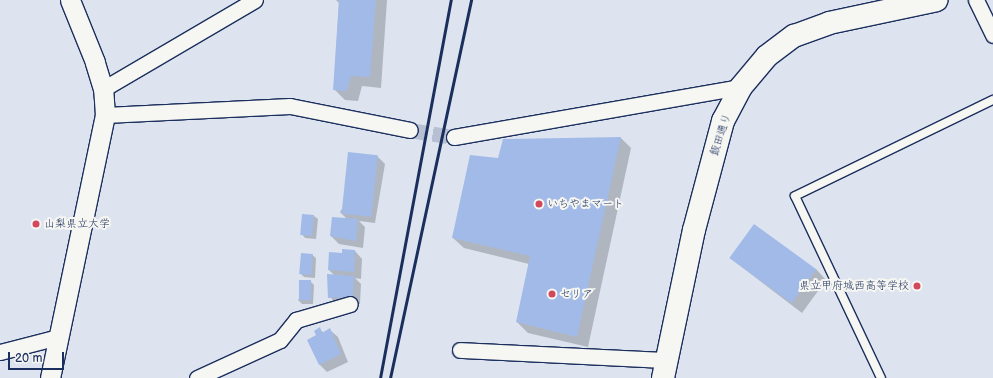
<!DOCTYPE html>
<html>
<head>
<meta charset="utf-8">
<style>
  body { margin:0 }
  #map { position:relative; width:993px; height:378px; overflow:hidden; background:#dde4ef; font-family:"Balsamiq Sans","Klee One",sans-serif }
  div>[style] { position:absolute }
  [style*='--x'] { left:calc(var(--x)*1px); top:calc(var(--y)*1px); width:calc(var(--w)*1px); rotate:calc(var(--a)*1deg) }
  .shadow>* { inset:0; background:#0003 }
  .building>* { inset:0; background:#a2bae7; transform-origin:0 0 }
  .minor-tunnel>* { height:15px; margin-top:-7.5px; transform-origin:0; background:repeating-linear-gradient(90deg,#b6c0d2 0 15px,transparent 0 23px) }
  .roads { filter:drop-shadow(1px 0 #1b2f5e) drop-shadow(-1px 0 #1b2f5e) drop-shadow(0 1px #1b2f5e) drop-shadow(0 -1px #1b2f5e) }
  .service>* { height:8px; margin:-4px; padding:0 4px; transform-origin:4px; border-radius:4px; background:#f6f6f2 }
  .minor>* { height:15px; margin:-7.5px; padding:0 7.5px; transform-origin:7.5px; border-radius:7.5px; background:#f6f6f2 }
  .tertiary>* { height:19px; margin:-9.5px; padding:0 9.5px; transform-origin:9.5px; border-radius:9.5px; background:#f6f6f2 }
  .secondary>* { height:22px; margin:-11px; padding:0 11px; transform-origin:11px; border-radius:11px; background:#f6f6f2 }
  .rail>* { height:3px; margin:-1.5px; padding:0 1.5px; transform-origin:1.5px; border-radius:1.5px; background:#1b2f5e }
  .dots>* { width:11px; height:11px; translate:-50% -50%; box-sizing:border-box; border:2px solid #f6f6f2; border-radius:50% }
  span { translate:-50% -50%; white-space:nowrap; text-align:center; line-height:1.15; -webkit-text-stroke:4px #f6f6f2; paint-order:stroke }
  .street-label { font-size:11px; color:#1b2f5e }
  .poi-label { font-size:11px; color:#1b2f5e }
  .left { translate:0 -50%; text-align:left }
  .right { translate:-100% -50%; text-align:right }
  .scale { position:absolute; left:8px; top:352px; width:56px; height:18px; box-sizing:border-box; border:2px solid #1b2f5e; border-top:0; padding-left:5px; font-size:12px; line-height:14px; white-space:nowrap; color:#1b2f5e; -webkit-text-stroke:3px #f6f6f2; paint-order:stroke }
</style>
</head>
<body>
<div id="map">
  <div class="shadow">
    <div style="clip-path:polygon(336px 0,387px 0,381px 88px,362px 86px,358px 101px,345px 100px,334px 89px,339px 3px)"></div>
    <div style="clip-path:polygon(621px 138px,631px 148px,588px 347px,528px 333px,517px 322px,529px 264px,464px 248px,453px 238px,498px 159px)"></div>
    <div style="clip-path:polygon(377px 156px,385px 164px,375px 223px,359px 221px,365px 227px,363px 248px,339px 244px,331px 236px,347px 219px,340px 212px)"></div>
    <div style="clip-path:polygon(314px 216px,318px 219px,316px 239px,305px 238px,302px 234px)"></div>
    <div style="clip-path:polygon(355px 251px,362px 259px,361px 279px,355px 278px,361px 284px,360px 304px,333px 301px,328px 291px,328px 276px,335px 276px,329px 270px,343px 254px)"></div>
    <div style="clip-path:polygon(312px 255px,316px 258px,315px 278px,304px 277px,300px 273px)"></div>
    <div style="clip-path:polygon(730px 258px,816px 269px,826px 280px,802px 313px)"></div>
    <div style="clip-path:polygon(310px 281px,314px 285px,313px 304px,302px 304px,298px 300px)"></div>
    <div style="clip-path:polygon(319px 329px,324px 333px,330px 330px,338px 337px,348px 362px,327px 372px,319px 364px)"></div>
  </div>
  <div class="building">
    <div style="clip-path:polygon(339px 0,376px 0,370px 77px,351px 76px,347px 91px,333px 90px)"></div>
    <div style="clip-path:polygon(621px 137px,577px 337px,516px 322px,530px 256px,452px 238px,470px 155px,498px 158px,503px 139px)"></div>
    <div style="left:348px;top:152px;width:30px;height:62px;rotate:6deg"></div>
    <div style="left:302px;top:214px;width:12px;height:21px;rotate:5deg"></div>
    <div style="clip-path:polygon(332px 217px,358px 219px,356px 241px,330px 236px)"></div>
    <div style="left:754px;top:224px;width:77px;height:42px;rotate:36deg"></div>
    <div style="clip-path:polygon(342px 249px,355px 250px,354px 272px,328px 270px,329px 252px,342px 253px)"></div>
    <div style="left:301px;top:253px;width:12px;height:21px;rotate:5deg"></div>
    <div style="clip-path:polygon(327px 274px,354px 276px,353px 297px,328px 298px)"></div>
    <div style="left:299px;top:280px;width:12px;height:20px"></div>
    <div style="clip-path:polygon(320px 327px,322px 333px,330px 328px,341px 354px,319px 365px,307px 340px,316px 335px,314px 331px)"></div>
  </div>
  <div class="minor-tunnel">
    <div style="--x:410;--y:130;--w:45;--a:9"></div>
  </div>
  <div class="roads">
    <div class="service">
      <div style="--x:881;--y:378;--w:201;--a:-115.3"></div>
      <div style="--x:795;--y:196;--w:220;--a:-25.9"></div>
    </div>
    <div class="minor">
      <div style="--x:976;--y:0;--w:39;--a:64"></div>
      <div style="--x:103;--y:89;--w:176;--a:-30.4"></div>
      <div style="--x:105;--y:115;--w:185;--a:-2.8"></div>
      <div style="--x:290;--y:106;--w:122;--a:11.3"></div>
      <div style="--x:454;--y:137;--w:291;--a:-9.9"></div>
      <div style="--x:460;--y:350;--w:207;--a:2.8"></div>
      <div style="--x:0;--y:352;--w:60;--a:-14.5"></div>
      <div style="--x:197;--y:378;--w:91;--a:-24.6"></div>
      <div style="--x:280;--y:340;--w:26;--a:-51"></div>
      <div style="--x:296;--y:320;--w:56;--a:-16.5"></div>
    </div>
    <div class="tertiary">
      <div style="--x:50;--y:378;--w:269;--a:-78.2"></div>
      <div style="--x:105;--y:115;--w:26;--a:-94"></div>
      <div style="--x:103;--y:89;--w:28;--a:-107"></div>
      <div style="--x:95;--y:62;--w:67;--a:-112"></div>
    </div>
    <div class="secondary">
      <div style="--x:663;--y:378;--w:151;--a:-78.2"></div>
      <div style="--x:694;--y:230;--w:113;--a:-75.1"></div>
      <div style="--x:723;--y:121;--w:38;--a:-62"></div>
      <div style="--x:741;--y:87;--w:40;--a:-50"></div>
      <div style="--x:767;--y:56;--w:34;--a:-37"></div>
      <div style="--x:794;--y:36;--w:37;--a:-20"></div>
      <div style="--x:829;--y:23;--w:110;--a:-12"></div>
    </div>
  </div>
  <div class="rail">
    <div style="--x:380;--y:378;--w:385;--a:-79.4"></div>
    <div style="--x:390;--y:378;--w:387;--a:-77.9"></div>
  </div>
  <div class="dots">
    <div style="left:539px;top:204px;background:#d1495b"></div>
    <div style="left:36px;top:224px;background:#d1495b"></div>
    <div style="left:917px;top:286px;background:#d1495b"></div>
    <div style="left:552px;top:294px;background:#d1495b"></div>
  </div>
  <div class="street-label">
    <span style="left:721px;top:135px;rotate:-72deg">飯田通り</span>
  </div>
  <div class="poi-label">
    <span class="left" style="left:547px;top:204px">いちやまマート</span>
    <span class="left" style="left:44px;top:224px">山梨県立大学</span>
    <span class="right" style="left:909px;top:286px">県立甲府城西高等学校</span>
    <span class="left" style="left:560px;top:294px">セリア</span>
  </div>
  <div class="scale">20 m</div>
</div>
</body>
</html>
